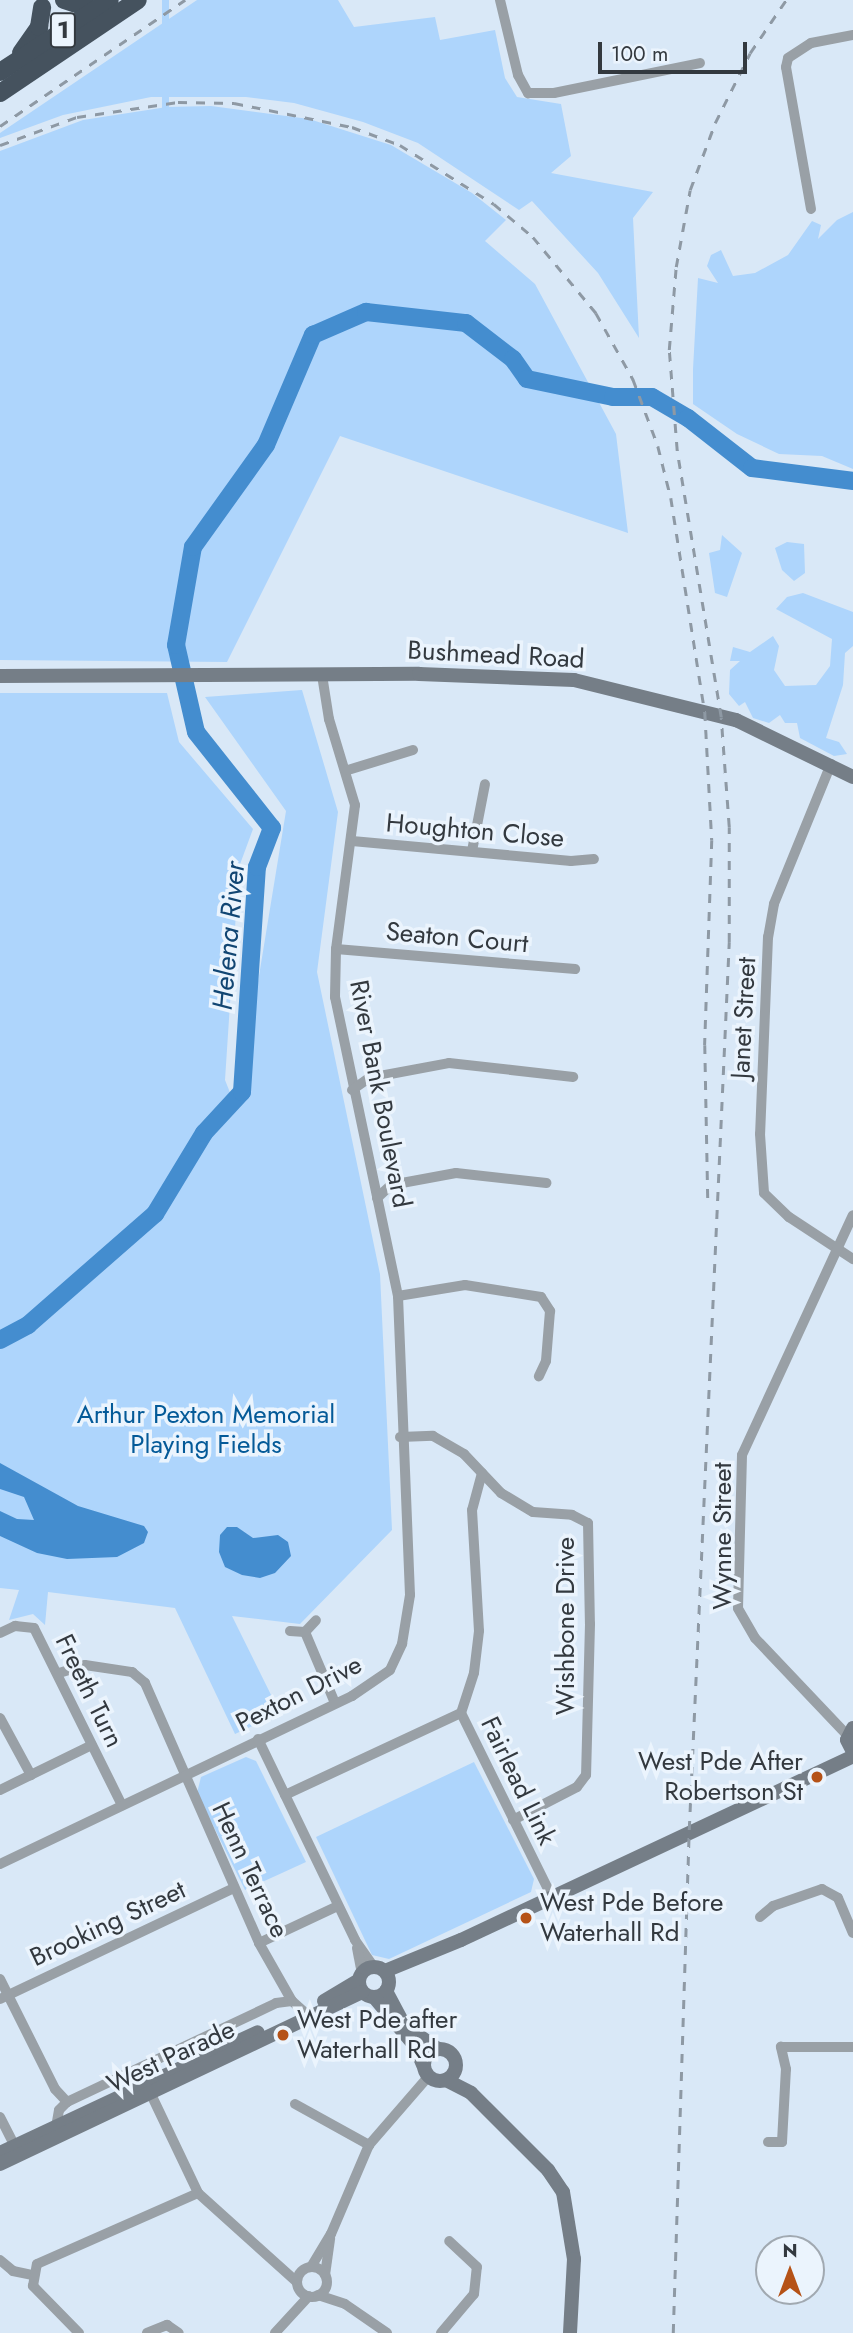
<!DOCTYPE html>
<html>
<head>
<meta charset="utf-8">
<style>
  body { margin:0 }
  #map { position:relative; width:853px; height:2333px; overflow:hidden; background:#d9e8f7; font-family:Jost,sans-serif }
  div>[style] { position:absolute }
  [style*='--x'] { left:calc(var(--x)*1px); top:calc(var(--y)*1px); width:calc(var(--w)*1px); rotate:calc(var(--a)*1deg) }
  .green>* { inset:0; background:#aed5fc; transform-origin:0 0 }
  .water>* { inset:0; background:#448dcf }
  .river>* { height:18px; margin:-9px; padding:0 9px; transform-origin:9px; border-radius:9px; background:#448dcf }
  .street>* { height:10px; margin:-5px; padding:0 5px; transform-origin:5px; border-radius:5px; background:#99a0a6 }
  .street>.ring { margin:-5px; padding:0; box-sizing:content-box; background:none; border:10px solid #99a0a6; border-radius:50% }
  .secondary>* { height:14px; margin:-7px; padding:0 7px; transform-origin:7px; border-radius:7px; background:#757e87 }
  .secondary>.ring { margin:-7px; padding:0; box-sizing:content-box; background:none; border:14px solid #757e87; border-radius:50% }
  .highway>* { height:18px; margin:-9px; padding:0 9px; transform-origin:9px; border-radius:9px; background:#45525e }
  .rail>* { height:2.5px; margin-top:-1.25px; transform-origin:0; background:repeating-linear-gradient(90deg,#8e99a4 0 9px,transparent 0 18px) }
  .dots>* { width:19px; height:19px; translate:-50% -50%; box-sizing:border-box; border:4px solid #ebf4fd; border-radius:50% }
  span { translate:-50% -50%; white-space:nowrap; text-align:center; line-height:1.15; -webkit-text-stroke:7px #ebf4fd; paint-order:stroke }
  .shield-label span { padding:2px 5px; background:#ebf4fd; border:2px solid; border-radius:5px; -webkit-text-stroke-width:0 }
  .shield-label { font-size:24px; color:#33393f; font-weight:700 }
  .street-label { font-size:26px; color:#33393f }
  .park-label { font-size:26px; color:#045a98 }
  .poi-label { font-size:26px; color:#33393f }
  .right { translate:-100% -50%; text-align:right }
  .left { translate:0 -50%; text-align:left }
  .water-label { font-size:28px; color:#124673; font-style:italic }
  .north { position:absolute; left:755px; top:2235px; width:70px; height:70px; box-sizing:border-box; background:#ebf4fd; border:2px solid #a1a9b1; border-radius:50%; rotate:0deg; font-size:19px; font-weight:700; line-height:28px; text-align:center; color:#33393f }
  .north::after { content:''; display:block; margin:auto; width:24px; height:32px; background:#b55217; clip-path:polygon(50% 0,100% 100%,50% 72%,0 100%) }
  .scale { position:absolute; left:598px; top:42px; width:149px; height:32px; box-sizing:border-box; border:4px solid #33393f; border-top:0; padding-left:9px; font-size:21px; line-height:24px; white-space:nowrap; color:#33393f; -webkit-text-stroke:5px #ebf4fd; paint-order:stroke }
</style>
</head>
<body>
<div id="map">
  <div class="green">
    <div style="left:162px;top:0;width:7px;height:196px"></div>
    <div style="clip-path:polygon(197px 0,338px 0,354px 27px,435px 17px,440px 40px,495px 30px,505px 78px,517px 97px,561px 104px,571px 156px,551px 173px,653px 192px,633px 218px,639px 338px,598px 273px,532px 201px,519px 210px,418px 143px,363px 122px,294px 103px,246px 97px,151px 97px,63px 115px,0 138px,0 133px)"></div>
    <div style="clip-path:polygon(211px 106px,309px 119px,391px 145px,472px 193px,506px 220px,485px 241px,535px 284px,616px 434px,628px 533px,340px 436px,227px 662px,0 660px,0 151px,83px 120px,167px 107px)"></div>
    <div style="clip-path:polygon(853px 212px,853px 469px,822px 456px,779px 454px,737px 434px,693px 404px,693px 369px,698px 278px,718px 283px,707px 266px,711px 255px,721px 250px,733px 276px,755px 273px,788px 255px,812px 221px,821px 225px,818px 239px,837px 220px)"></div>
    <div style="clip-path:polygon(722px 535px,742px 553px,727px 597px,715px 593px,709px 553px,720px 550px)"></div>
    <div style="clip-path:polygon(787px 542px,804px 544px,805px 573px,794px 581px,782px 570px,775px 548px)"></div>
    <div style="clip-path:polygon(803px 593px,853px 612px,853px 646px,845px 653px,843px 685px,826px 738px,839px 742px,847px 754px,834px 756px,800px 738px,797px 723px,785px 723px,780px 715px,769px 723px,753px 718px,745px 702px,739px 706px,729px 694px,730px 670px,740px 661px,730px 661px,733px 647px,750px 652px,773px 636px,779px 646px,774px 670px,785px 686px,816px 685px,830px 666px,832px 639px,776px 609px,787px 597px)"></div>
    <div style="clip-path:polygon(302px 690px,338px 812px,317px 972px,380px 1274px,392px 1530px,300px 1624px,232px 1616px,280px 1713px,235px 1734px,175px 1608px,48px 1592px,45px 1625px,33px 1614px,9px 1620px,19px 1590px,0 1588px,0 693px,167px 693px,179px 742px,253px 829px,239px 867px,225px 1080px,237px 1110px,286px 811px,205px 697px)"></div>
    <div style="clip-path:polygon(246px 1757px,256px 1761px,306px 1862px,245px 1890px,197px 1793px,201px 1777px)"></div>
    <div style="clip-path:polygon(474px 1762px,534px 1879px,531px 1892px,389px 1959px,372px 1955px,316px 1837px)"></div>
  </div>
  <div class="water">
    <div style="clip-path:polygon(0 1463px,78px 1506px,144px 1526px,148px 1532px,144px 1543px,117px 1557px,67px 1559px,37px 1553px,0 1536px,0 1511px,17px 1519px,34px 1520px,24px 1497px,0 1489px)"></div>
    <div style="clip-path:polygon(227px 1527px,237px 1527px,253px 1538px,278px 1535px,288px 1542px,291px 1556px,275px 1573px,260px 1578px,242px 1575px,225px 1567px,219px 1552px,220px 1535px)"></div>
  </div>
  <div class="river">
    <div style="--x:0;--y:1340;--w:32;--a:-28"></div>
    <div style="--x:28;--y:1325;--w:169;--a:-41.2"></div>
    <div style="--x:155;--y:1214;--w:95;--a:-58.8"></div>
    <div style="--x:204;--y:1133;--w:56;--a:-47.2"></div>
    <div style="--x:242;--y:1092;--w:225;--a:-86.2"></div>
    <div style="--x:257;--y:867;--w:42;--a:-69"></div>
    <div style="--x:272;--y:828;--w:122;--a:-128.4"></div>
    <div style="--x:196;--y:732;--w:89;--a:-102.9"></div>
    <div style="--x:176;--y:645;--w:99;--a:-80.2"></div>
    <div style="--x:193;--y:547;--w:125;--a:-54.4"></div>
    <div style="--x:266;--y:445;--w:120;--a:-66.9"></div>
    <div style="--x:313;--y:335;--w:58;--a:-23.5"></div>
    <div style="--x:366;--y:312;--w:101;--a:6.3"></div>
    <div style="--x:466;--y:323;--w:59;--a:37.5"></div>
    <div style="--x:513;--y:359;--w:24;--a:55"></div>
    <div style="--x:527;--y:379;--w:88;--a:11.8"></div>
    <div style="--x:613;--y:397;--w:39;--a:0"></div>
    <div style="--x:652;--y:397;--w:42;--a:30.3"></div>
    <div style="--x:688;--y:418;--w:81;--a:38"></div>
    <div style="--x:752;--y:468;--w:102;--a:7.3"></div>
  </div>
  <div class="street">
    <div style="--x:500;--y:0;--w:77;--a:76.5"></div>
    <div style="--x:518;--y:75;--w:21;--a:61"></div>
    <div style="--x:528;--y:93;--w:26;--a:0"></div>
    <div style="--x:554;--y:93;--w:149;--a:-11.6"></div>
    <div style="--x:811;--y:209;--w:144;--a:-100"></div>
    <div style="--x:786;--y:67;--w:9;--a:-77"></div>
    <div style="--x:788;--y:58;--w:27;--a:-33"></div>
    <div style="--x:811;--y:43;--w:43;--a:-10.8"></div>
    <div style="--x:322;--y:675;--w:45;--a:81"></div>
    <div style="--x:329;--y:719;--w:90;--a:73.2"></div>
    <div style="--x:355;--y:805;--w:145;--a:97.5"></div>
    <div style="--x:336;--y:949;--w:48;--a:91.2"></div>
    <div style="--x:335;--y:997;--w:306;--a:78.1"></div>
    <div style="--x:398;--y:1296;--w:68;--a:-9.3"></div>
    <div style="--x:465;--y:1285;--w:77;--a:9"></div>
    <div style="--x:541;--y:1297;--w:17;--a:57"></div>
    <div style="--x:550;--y:1311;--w:50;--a:94.6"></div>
    <div style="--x:546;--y:1361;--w:17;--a:115"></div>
    <div style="--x:831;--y:764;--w:151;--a:112.2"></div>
    <div style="--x:774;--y:904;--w:34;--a:100"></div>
    <div style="--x:768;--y:937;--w:197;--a:92.3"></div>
    <div style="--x:760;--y:1134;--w:59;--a:86.1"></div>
    <div style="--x:764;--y:1193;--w:35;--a:44"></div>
    <div style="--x:789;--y:1217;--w:77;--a:33.3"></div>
    <div style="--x:348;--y:770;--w:68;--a:-17.1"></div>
    <div style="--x:352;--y:841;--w:220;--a:5.2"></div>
    <div style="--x:571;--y:861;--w:23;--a:-5"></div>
    <div style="--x:472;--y:851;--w:68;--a:-79"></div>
    <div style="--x:336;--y:949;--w:240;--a:4.8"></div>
    <div style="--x:352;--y:1090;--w:21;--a:-35"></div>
    <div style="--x:369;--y:1078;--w:81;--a:-10.6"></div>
    <div style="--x:449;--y:1063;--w:125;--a:6.4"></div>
    <div style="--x:377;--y:1198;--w:19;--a:-43"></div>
    <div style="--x:391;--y:1185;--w:66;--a:-10.5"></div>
    <div style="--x:456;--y:1173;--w:91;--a:6.3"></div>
    <div style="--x:400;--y:1437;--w:33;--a:-2"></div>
    <div style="--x:433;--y:1436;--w:36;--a:30"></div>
    <div style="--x:464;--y:1454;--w:54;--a:46.5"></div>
    <div style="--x:501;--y:1493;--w:37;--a:31"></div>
    <div style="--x:533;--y:1512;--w:39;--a:4"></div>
    <div style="--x:572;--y:1515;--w:18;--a:27"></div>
    <div style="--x:588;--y:1523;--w:101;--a:88.9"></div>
    <div style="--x:590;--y:1624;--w:151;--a:91.5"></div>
    <div style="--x:586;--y:1775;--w:15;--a:127"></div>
    <div style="--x:577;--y:1787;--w:72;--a:152.7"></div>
    <div style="--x:482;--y:1473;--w:38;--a:105"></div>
    <div style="--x:472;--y:1510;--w:121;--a:86.7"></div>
    <div style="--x:479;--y:1631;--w:42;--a:96.8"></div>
    <div style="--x:474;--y:1673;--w:42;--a:108"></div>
    <div style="--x:461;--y:1713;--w:205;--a:63.7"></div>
    <div style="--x:290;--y:1631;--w:15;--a:4"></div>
    <div style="--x:305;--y:1632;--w:77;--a:67.1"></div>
    <div style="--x:305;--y:1632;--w:16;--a:-47"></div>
    <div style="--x:0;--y:1633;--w:17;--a:-25"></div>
    <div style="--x:15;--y:1626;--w:19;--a:6"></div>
    <div style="--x:34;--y:1628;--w:198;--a:63.6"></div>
    <div style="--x:59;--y:1673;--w:27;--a:-17"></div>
    <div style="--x:85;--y:1665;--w:48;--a:8.5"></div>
    <div style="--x:132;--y:1672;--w:17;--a:40"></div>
    <div style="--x:145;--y:1683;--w:284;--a:66.3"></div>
    <div style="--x:259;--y:1943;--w:67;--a:60.4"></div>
    <div style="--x:0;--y:1718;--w:65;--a:61.5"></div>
    <div style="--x:848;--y:1736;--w:135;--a:-133.5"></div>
    <div style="--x:755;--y:1638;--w:34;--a:-120"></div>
    <div style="--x:738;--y:1608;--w:153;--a:-88.5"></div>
    <div style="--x:742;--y:1455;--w:264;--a:-65.2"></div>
    <div style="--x:258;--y:1739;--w:223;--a:64.2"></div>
    <div style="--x:355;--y:1940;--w:33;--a:55"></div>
    <div style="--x:0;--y:1790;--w:102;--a:-26.1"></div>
    <div style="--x:285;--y:1795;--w:194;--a:-25"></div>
    <div style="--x:0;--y:1864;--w:390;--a:-25.5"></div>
    <div style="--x:352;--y:1696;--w:46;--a:-34.4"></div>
    <div style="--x:390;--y:1670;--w:29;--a:-65"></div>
    <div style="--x:402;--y:1644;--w:50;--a:-80.7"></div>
    <div style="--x:410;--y:1595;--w:299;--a:-92.3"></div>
    <div style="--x:760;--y:1917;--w:17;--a:-40"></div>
    <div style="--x:773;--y:1906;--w:52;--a:-19.1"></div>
    <div style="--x:822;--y:1889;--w:18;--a:29"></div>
    <div style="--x:838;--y:1898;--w:38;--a:67"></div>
    <div style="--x:259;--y:1943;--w:87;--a:-25.1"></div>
    <div style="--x:357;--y:1948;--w:25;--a:79"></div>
    <div style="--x:0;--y:1979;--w:123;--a:63.4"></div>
    <div style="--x:55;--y:2089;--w:18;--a:47"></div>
    <div style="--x:0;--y:1999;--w:259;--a:-25.4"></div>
    <div style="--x:148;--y:2088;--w:116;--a:64.5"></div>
    <div style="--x:198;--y:2193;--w:133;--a:42"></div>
    <div style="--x:295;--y:2104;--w:85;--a:29"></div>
    <div style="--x:0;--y:2117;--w:38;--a:63"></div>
    <div style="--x:56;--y:2127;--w:17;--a:-80"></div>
    <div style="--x:59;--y:2110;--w:11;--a:-45"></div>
    <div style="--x:67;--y:2102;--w:231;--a:-25.3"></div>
    <div style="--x:276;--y:2003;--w:16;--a:-7"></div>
    <div style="--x:292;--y:2001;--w:15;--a:42"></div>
    <div style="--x:768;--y:2142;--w:14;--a:0"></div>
    <div style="--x:782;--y:2142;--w:73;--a:-86.9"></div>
    <div style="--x:786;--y:2069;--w:23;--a:-103"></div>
    <div style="--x:781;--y:2047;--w:72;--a:0"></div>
    <div style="--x:0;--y:2260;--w:17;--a:40"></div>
    <div style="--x:13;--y:2271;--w:19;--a:12"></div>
    <div style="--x:311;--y:2267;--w:39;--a:-59"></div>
    <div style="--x:331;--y:2234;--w:97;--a:-66.9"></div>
    <div style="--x:369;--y:2145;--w:90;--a:-49.1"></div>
    <div class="ring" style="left:297px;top:2267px;width:20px;height:20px"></div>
    <div style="--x:325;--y:2275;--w:37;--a:-82"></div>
    <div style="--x:318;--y:2295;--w:28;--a:18"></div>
    <div style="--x:345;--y:2304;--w:51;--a:34.6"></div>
    <div style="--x:79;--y:2333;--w:66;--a:-134.4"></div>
    <div style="--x:33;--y:2286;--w:22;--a:-80"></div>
    <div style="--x:37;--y:2264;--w:176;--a:-23.8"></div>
    <div style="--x:147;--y:2333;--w:22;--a:-22"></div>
    <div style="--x:167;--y:2325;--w:14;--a:34"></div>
    <div style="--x:275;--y:2333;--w:50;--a:-47.4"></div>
    <div style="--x:441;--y:2333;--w:51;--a:-49.8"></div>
    <div style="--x:474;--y:2294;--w:27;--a:-84"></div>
    <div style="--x:477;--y:2267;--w:38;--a:-137"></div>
  </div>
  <div class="secondary">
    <div style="--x:0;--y:676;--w:419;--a:-0.3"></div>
    <div style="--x:419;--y:674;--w:155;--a:2.2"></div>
    <div style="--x:574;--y:680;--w:167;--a:13.9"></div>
    <div style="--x:736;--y:720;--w:130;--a:26"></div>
    <div style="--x:853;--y:1728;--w:13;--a:117"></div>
    <div style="--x:847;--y:1740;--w:13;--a:63"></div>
    <div class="ring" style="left:359px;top:1967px;width:16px;height:16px"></div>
    <div style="--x:385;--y:1971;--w:82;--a:-22.2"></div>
    <div style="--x:461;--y:1940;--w:433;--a:-25.1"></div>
    <div style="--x:386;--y:1991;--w:40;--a:62"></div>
    <div style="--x:405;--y:2026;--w:40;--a:34.9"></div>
    <div style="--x:374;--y:1997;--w:64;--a:50.1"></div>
    <div style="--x:415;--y:2046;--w:21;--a:67"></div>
    <div style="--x:324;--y:2001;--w:41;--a:-31"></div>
    <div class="ring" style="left:424px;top:2049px;width:18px;height:18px"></div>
    <div style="--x:446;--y:2080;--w:28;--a:27"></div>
    <div style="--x:471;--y:2093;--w:109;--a:45"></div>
    <div style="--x:548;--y:2170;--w:27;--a:56"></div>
    <div style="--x:563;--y:2192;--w:68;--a:80.7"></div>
    <div style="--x:574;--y:2259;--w:74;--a:93.1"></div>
    <div style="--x:4;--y:2151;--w:280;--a:-25.1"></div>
    <div style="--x:0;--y:2164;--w:401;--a:-25.4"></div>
  </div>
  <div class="highway">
    <div style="--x:64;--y:0;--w:32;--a:18"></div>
    <div style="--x:21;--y:53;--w:32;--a:-55"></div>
    <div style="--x:39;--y:27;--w:20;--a:-81"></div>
    <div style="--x:0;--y:72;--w:131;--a:-33.2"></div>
    <div style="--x:0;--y:93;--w:166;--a:-34"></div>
  </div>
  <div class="rail">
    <div style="--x:0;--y:126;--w:224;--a:-34.3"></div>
    <div style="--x:0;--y:145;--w:82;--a:-20"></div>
    <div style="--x:77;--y:117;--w:102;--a:-8.4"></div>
    <div style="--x:178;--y:102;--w:56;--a:1"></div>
    <div style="--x:234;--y:103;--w:120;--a:11.5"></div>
    <div style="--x:352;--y:127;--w:51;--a:20.6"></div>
    <div style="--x:400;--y:145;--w:111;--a:32.1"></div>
    <div style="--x:494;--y:204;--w:51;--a:40.2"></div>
    <div style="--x:533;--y:237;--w:99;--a:50.3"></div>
    <div style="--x:596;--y:313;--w:76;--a:60.7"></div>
    <div style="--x:633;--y:379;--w:72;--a:69.5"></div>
    <div style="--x:658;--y:446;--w:54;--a:76"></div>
    <div style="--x:671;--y:498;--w:217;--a:81"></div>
    <div style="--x:705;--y:712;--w:128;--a:86.9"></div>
    <div style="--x:712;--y:840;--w:205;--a:92"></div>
    <div style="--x:705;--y:1045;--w:158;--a:88.9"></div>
    <div style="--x:673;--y:2333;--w:503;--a:-88.18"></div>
    <div style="--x:689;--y:1830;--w:889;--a:-87.42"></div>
    <div style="--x:729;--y:942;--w:115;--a:-90"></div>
    <div style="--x:729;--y:827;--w:110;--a:-94.2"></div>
    <div style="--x:721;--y:717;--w:270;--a:-99.4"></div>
    <div style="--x:677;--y:451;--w:101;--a:-94.5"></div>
    <div style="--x:669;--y:350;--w:83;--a:-85.2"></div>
    <div style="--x:676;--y:267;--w:78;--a:-79.7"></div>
    <div style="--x:690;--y:190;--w:72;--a:-69.5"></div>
    <div style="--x:715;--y:123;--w:78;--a:-63.4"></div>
    <div style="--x:750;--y:53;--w:64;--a:-55.8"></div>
  </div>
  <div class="dots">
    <div style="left:817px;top:1777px;background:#b55217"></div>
    <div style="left:526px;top:1918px;background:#b55217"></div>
    <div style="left:283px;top:2035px;background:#b55217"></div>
  </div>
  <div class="shield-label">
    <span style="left:63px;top:30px">1</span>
  </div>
  <div class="street-label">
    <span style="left:496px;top:655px;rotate:3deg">Bushmead Road</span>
    <span style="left:475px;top:831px;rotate:5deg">Houghton Close</span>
    <span style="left:457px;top:938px;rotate:5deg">Seaton Court</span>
    <span style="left:744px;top:1018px;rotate:-87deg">Janet Street</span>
    <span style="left:380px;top:1094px;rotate:79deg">River Bank Boulevard</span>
    <span style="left:723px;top:1536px;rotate:-90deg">Wynne Street</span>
    <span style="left:566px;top:1626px;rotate:-90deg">Wishbone Drive</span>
    <span style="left:89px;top:1691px;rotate:64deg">Freeth Turn</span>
    <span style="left:299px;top:1694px;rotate:-27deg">Pexton Drive</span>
    <span style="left:518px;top:1781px;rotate:64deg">Fairlead Link</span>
    <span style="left:250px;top:1870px;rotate:65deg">Henn Terrace</span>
    <span style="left:108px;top:1924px;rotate:-25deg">Brooking Street</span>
    <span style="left:171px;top:2057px;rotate:-25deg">West Parade</span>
  </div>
  <div class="park-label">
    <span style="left:206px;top:1430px">Arthur Pexton Memorial<br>Playing Fields</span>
  </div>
  <div class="poi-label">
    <span class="right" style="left:803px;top:1777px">West Pde After<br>Robertson St</span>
    <span class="left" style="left:540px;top:1918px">West Pde Before<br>Waterhall Rd</span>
    <span class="left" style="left:297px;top:2035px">West Pde after<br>Waterhall Rd</span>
  </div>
  <div class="water-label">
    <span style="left:229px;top:936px;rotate:-85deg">Helena River</span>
  </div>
  <div class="north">N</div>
  <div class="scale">100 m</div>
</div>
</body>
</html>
